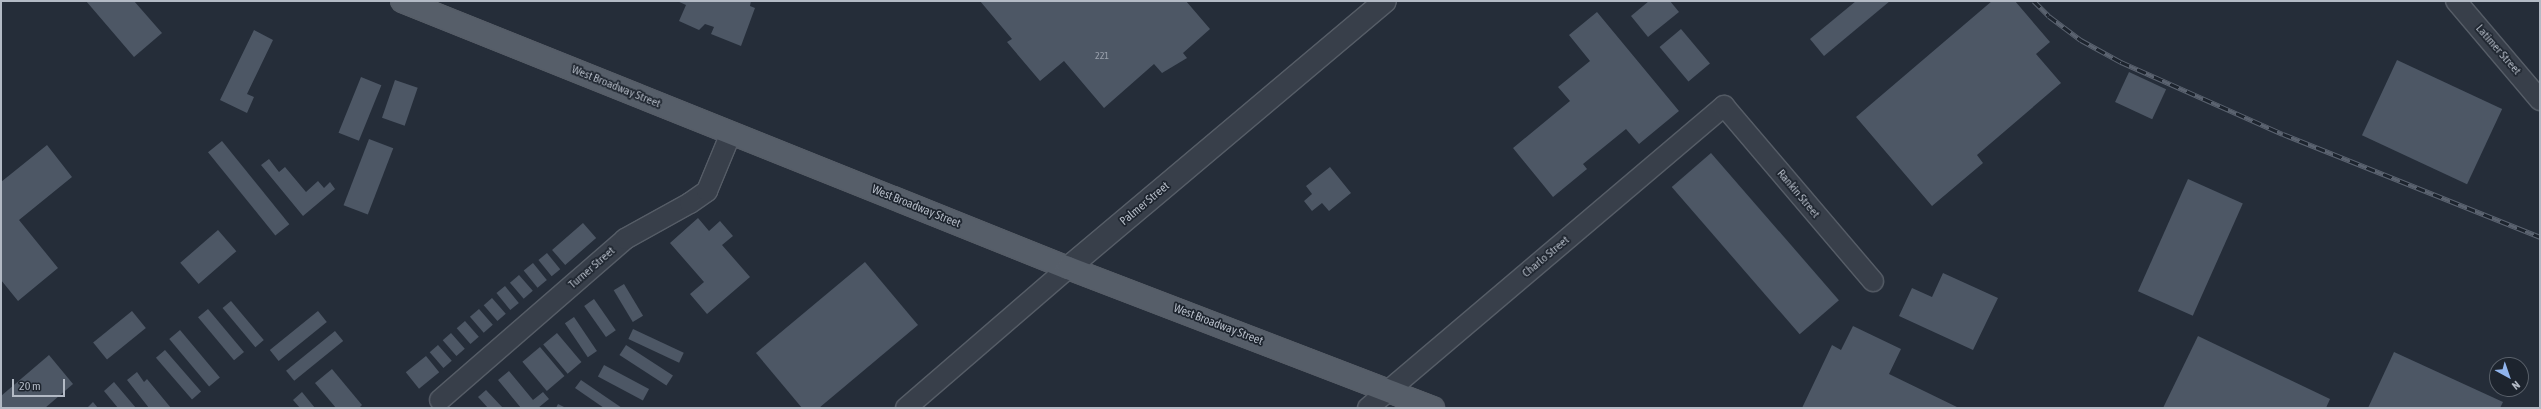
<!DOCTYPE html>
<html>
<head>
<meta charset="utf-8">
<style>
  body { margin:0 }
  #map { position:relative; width:2541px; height:409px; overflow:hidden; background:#252d39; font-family:"Asap Condensed",sans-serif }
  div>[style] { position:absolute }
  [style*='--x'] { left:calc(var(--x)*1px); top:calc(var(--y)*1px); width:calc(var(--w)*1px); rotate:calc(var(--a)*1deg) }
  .building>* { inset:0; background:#4d5765; transform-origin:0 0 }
  .roads { filter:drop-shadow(1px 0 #565d67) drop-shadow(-1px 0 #565d67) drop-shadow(0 1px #565d67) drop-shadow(0 -1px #565d67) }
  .minor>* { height:20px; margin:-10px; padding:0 10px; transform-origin:10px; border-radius:10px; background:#383f4a }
  .tertiary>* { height:22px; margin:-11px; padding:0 11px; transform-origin:11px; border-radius:11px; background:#383f4a }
  .primary>* { height:22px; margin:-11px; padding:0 11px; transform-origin:11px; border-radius:11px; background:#565e69 }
  .rail>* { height:4.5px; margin-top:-2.25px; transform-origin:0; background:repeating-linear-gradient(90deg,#1d242e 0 9px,#5b6370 0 18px); box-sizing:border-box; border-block:1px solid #5b6370 }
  span { translate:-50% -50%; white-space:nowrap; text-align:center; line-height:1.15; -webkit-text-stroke:3.5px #1d242e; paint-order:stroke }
  .number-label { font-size:10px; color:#9aa1ad }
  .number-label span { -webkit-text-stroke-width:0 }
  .street-label { font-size:12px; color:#b3bac5 }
  .frame { position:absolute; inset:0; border:2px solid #b3bac5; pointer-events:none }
  .north { position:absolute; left:2489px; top:357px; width:40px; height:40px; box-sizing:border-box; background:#1d242e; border:1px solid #59606a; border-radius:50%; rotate:140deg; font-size:11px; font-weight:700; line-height:16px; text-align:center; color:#b3bac5 }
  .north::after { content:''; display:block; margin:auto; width:14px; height:18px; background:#90b4ed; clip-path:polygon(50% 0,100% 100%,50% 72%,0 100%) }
  .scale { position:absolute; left:12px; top:379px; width:53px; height:18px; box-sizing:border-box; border:2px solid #b3bac5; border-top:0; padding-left:5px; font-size:12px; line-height:14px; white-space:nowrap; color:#b3bac5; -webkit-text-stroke:3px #1d242e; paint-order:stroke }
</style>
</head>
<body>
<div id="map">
  <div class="building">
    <div style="clip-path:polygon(86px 1px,134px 1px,162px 33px,134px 57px)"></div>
    <div style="clip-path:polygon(677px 1px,751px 1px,750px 6px,755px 8px,741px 46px,711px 34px,714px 27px,705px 24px,699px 30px,679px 21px,686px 5px)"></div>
    <div style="clip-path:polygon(980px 1px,1186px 1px,1210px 29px,1183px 53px,1187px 58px,1162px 73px,1154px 64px,1104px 108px,1064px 61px,1040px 81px,1007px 42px,1012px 39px)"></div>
    <div style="clip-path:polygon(1649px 1px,1670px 1px,1679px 12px,1648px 37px,1631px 16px)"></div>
    <div style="clip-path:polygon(1856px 1px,1890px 1px,1824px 56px,1810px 39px)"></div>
    <div style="clip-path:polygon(1992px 1px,2015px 1px,2050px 42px,2036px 54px,2061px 83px,1977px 155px,1983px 163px,1932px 206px,1856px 117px)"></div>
    <div style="clip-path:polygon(1597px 12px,1679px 111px,1639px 144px,1626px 129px,1583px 164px,1587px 169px,1553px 197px,1513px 148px,1570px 101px,1558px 87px,1590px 61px,1569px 35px)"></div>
    <div style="left:1681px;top:29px;width:45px;height:28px;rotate:50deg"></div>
    <div style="clip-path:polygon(254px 30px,273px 40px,247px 94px,254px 97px,247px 113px,220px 100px)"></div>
    <div style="left:2397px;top:60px;width:116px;height:83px;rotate:25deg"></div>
    <div style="left:2129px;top:72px;width:41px;height:33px;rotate:25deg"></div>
    <div style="left:361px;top:77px;width:22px;height:60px;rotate:22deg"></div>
    <div style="left:395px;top:80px;width:24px;height:40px;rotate:19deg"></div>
    <div style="left:369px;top:139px;width:26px;height:71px;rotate:21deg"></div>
    <div style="left:222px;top:141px;width:107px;height:18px;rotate:51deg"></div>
    <div style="clip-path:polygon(47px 145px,72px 177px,19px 220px,58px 268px,18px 301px,1px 280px,1px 182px)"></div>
    <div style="left:1711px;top:153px;width:195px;height:52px;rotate:49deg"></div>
    <div style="clip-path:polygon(269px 159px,279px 172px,285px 167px,306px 192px,318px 181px,324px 188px,330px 182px,335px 189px,303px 216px,261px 165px)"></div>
    <div style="clip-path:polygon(1330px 167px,1351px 193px,1329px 211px,1322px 203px,1312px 211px,1304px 201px,1312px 194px,1306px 186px)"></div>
    <div style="left:2188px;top:179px;width:60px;height:123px;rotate:24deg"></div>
    <div style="clip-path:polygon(698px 218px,709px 231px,720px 221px,733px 236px,722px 245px,750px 277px,707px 314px,690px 294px,704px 282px,670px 243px)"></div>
    <div style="left:583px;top:223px;width:20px;height:41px;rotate:49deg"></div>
    <div style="left:218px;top:230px;width:28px;height:50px;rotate:49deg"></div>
    <div style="left:547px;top:253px;width:21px;height:11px;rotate:51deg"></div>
    <div style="clip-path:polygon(865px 262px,918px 325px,819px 408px,802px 408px,756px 353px)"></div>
    <div style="left:533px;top:263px;width:22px;height:12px;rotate:51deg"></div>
    <div style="clip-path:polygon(1943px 273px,1998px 298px,1973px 350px,1899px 316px,1912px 288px,1932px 297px)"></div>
    <div style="left:519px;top:275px;width:21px;height:12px;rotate:49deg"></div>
    <div style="left:624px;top:284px;width:37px;height:12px;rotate:59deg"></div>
    <div style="left:505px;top:286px;width:22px;height:11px;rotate:51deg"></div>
    <div style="left:492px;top:298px;width:21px;height:11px;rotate:49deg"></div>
    <div style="left:594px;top:299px;width:38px;height:12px;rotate:55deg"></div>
    <div style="left:231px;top:301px;width:51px;height:11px;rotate:50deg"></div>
    <div style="left:208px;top:309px;width:56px;height:13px;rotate:50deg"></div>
    <div style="left:479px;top:309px;width:21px;height:12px;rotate:49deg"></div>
    <div style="left:132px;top:311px;width:22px;height:50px;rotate:51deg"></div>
    <div style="left:318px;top:311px;width:14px;height:62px;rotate:51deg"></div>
    <div style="left:574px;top:317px;width:41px;height:11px;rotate:56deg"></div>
    <div style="left:465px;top:321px;width:21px;height:11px;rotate:49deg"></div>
    <div style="clip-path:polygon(1853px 326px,1901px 349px,1889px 374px,1959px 408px,1802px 408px,1832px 345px,1841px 350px)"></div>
    <div style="left:633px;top:329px;width:56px;height:11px;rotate:25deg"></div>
    <div style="left:180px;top:330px;width:62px;height:14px;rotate:50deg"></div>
    <div style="left:335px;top:331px;width:13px;height:63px;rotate:51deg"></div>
    <div style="left:451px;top:333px;width:21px;height:11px;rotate:49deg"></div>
    <div style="left:557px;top:333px;width:38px;height:18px;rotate:50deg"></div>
    <div style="clip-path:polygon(2198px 336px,2330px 399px,2326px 408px,2163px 408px)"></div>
    <div style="left:438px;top:345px;width:21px;height:11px;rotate:49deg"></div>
    <div style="left:626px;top:345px;width:56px;height:12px;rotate:33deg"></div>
    <div style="left:540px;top:347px;width:38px;height:23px;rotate:50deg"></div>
    <div style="left:165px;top:350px;width:55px;height:12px;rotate:49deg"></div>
    <div style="clip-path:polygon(2394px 352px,2503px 402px,2500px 408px,2368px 408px)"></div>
    <div style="clip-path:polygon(49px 355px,73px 384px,45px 408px,1px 408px,1px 396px)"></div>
    <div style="left:426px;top:356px;width:21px;height:26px;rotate:51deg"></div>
    <div style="left:604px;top:365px;width:51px;height:13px;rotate:28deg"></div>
    <div style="clip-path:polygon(332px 369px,362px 405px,359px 408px,336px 408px,315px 383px)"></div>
    <div style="clip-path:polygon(509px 371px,533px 400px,543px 392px,549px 399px,538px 408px,521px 408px,498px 380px)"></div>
    <div style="clip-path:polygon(137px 372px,144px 382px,147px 379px,171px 408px,149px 408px,127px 380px)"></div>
    <div style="clip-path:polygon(581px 380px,622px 408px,604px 408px,575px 388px)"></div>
    <div style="clip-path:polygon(114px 382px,136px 408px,118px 408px,104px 391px)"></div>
    <div style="clip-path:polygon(486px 390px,503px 408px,488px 408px,478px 397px)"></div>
    <div style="clip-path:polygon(302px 392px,315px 408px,300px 408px,293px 400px)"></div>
    <div style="clip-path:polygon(93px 402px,98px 408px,87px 408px)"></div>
    <div style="clip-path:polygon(558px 404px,566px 408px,556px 408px)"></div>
  </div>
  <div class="roads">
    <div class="minor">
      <div style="--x:2456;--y:1;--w:130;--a:49.7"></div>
      <div style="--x:440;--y:400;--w:245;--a:-41"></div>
      <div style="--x:625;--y:239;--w:74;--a:-29"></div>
      <div style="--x:690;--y:203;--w:21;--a:-35"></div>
      <div style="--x:707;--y:191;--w:63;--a:-67.5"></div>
      <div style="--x:906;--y:408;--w:214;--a:-40.8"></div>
      <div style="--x:1368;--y:408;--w:467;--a:-40.3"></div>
      <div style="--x:1724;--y:106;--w:230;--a:49.6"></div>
    </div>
    <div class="tertiary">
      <div style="--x:1068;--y:268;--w:414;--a:-40.1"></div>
    </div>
    <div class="primary">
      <div style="--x:402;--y:1;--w:718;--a:21.85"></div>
      <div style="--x:1068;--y:268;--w:391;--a:21"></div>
    </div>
  </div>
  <div class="rail">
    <div style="--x:2034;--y:1;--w:21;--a:45"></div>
    <div style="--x:2049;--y:16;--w:40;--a:37"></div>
    <div style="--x:2081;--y:40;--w:46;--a:28.8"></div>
    <div style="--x:2121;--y:62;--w:177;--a:24"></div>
    <div style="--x:2283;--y:134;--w:277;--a:21.8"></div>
  </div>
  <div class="number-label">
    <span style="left:1102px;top:56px">221</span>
  </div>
  <div class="street-label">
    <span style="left:2498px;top:50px;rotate:49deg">Latimer Street</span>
    <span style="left:616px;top:87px;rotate:22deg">West Broadway Street</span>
    <span style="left:1798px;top:194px;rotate:50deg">Rankin Street</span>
    <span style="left:1145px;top:204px;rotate:-40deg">Palmer Street</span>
    <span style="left:916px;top:207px;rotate:22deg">West Broadway Street</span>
    <span style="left:1546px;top:257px;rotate:-40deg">Charlo Street</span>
    <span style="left:592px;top:268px;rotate:-41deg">Turner Street</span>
    <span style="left:1218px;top:325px;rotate:21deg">West Broadway Street</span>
  </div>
  <div class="frame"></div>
  <div class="north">N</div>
  <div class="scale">20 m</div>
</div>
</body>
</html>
